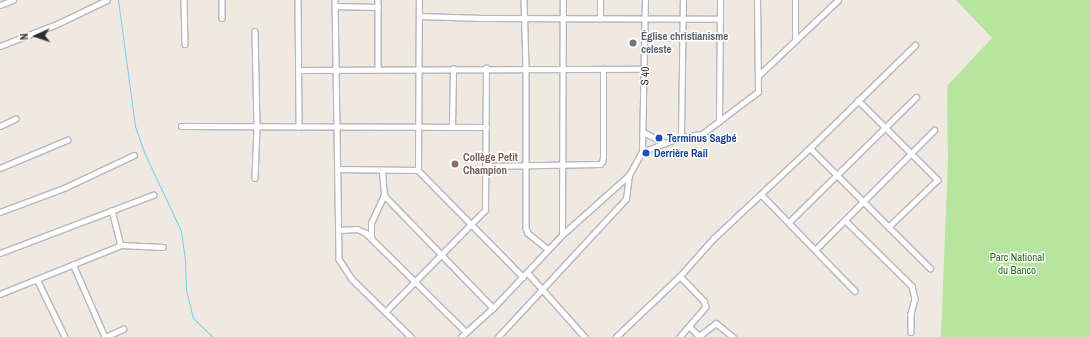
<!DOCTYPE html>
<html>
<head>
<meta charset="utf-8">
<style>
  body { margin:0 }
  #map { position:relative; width:1090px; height:337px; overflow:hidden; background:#efe9e1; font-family:"Archivo Narrow",sans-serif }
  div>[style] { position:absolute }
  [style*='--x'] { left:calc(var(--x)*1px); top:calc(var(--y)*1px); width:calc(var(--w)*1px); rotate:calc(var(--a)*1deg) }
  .green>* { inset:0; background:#b6e59e }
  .stream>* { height:1px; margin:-0.5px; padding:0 0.5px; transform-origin:0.5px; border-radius:0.5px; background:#75cff0 }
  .roads { filter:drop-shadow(1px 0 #b4b7c1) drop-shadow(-1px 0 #b4b7c1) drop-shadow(0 1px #b4b7c1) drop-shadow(0 -1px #b4b7c1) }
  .street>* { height:4.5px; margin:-2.25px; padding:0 2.25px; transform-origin:2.25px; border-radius:2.25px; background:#fff }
  .dots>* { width:11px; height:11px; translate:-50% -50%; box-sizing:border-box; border:2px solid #fff; border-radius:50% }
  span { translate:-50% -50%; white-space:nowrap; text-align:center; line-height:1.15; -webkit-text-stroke:3px #fff; paint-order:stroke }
  .worship-label { font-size:11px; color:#5b616d; font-weight:700 }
  .left { translate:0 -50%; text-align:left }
  .street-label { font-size:11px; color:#2e2e2e }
  .transit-label { font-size:11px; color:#164399; font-weight:700 }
  .education-label { font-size:11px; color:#785e54; font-weight:700 }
  .park-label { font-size:11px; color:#2c6e1b }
  .north { position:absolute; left:16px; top:16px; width:40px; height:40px; -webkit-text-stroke:3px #fff; paint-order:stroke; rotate:267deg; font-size:11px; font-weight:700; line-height:16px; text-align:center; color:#2e2e2e }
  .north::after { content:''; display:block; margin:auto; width:14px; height:18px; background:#2e2e2e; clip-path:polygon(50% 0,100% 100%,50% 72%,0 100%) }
</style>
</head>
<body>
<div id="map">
  <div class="green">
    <div style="clip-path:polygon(956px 0,1090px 0,1090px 337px,941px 337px,948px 159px,947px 86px,992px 38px)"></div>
  </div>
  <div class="stream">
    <div style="--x:118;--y:0;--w:127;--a:82.3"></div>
    <div style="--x:135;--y:126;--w:28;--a:71"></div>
    <div style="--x:144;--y:152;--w:87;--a:64.9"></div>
    <div style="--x:181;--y:231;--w:29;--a:82"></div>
    <div style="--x:185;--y:260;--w:30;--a:88"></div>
    <div style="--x:186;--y:290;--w:29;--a:76"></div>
    <div style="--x:193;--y:318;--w:28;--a:44"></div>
  </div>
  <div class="roads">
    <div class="street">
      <div style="--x:184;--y:0;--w:44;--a:88.7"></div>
      <div style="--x:222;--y:0;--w:18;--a:90"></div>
      <div style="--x:298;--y:0;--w:127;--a:89.5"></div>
      <div style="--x:335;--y:0;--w:259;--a:89.1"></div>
      <div style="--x:339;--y:259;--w:24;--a:57"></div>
      <div style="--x:352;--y:279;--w:83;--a:44.5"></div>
      <div style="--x:378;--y:0;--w:69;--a:90"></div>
      <div style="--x:524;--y:0;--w:69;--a:88.3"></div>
      <div style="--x:526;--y:69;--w:159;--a:90"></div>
      <div style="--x:526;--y:228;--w:5;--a:68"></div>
      <div style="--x:528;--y:233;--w:26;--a:39"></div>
      <div style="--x:0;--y:5;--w:14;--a:-21"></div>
      <div style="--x:335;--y:6;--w:43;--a:1.3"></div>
      <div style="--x:419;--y:16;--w:63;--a:1.8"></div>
      <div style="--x:482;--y:18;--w:237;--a:0.2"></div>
      <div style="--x:600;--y:19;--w:19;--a:-90"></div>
      <div style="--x:255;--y:31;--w:96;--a:88.8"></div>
      <div style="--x:257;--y:127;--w:51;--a:92.2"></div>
      <div style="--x:795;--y:41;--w:41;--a:-90"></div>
      <div style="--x:0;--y:46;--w:61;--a:-21.1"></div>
      <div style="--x:57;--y:24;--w:55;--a:-25.6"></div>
      <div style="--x:298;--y:70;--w:347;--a:-0.2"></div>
      <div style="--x:758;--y:76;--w:110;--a:-43.5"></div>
      <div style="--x:858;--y:100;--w:113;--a:45"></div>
      <div style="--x:938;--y:180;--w:68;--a:136.2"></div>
      <div style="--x:719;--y:122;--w:122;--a:-89.5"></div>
      <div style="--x:0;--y:126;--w:17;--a:-25"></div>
      <div style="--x:181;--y:126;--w:305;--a:0.2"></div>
      <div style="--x:452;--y:127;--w:58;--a:-89"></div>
      <div style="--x:643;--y:132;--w:25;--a:26"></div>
      <div style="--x:681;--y:137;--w:137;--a:-89.2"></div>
      <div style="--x:810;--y:148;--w:170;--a:45"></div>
      <div style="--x:642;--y:152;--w:152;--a:-88.9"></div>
      <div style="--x:486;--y:166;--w:114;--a:-1"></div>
      <div style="--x:600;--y:164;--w:3;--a:-45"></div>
      <div style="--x:602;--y:162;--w:5;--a:-79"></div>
      <div style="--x:603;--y:157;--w:88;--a:-90"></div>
      <div style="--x:0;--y:168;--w:73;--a:-22.7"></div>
      <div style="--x:338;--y:169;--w:80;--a:0.7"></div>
      <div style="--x:418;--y:170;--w:150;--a:45.5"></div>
      <div style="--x:418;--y:170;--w:170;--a:-89.7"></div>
      <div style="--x:761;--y:194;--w:135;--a:45.9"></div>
      <div style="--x:384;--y:195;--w:157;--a:46"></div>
      <div style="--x:112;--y:210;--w:36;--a:76"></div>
      <div style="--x:0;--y:212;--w:68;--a:-20.6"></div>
      <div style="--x:64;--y:188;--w:77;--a:-25.2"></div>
      <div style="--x:845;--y:220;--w:94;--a:44.6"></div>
      <div style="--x:912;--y:286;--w:13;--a:77"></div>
      <div style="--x:915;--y:299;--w:16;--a:105"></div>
      <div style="--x:911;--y:314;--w:18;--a:90"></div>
      <div style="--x:789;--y:222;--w:178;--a:-44.5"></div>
      <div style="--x:338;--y:230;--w:19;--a:-3"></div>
      <div style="--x:357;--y:229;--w:10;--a:24"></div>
      <div style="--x:366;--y:233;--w:141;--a:44.7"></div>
      <div style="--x:562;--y:235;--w:235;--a:-89.8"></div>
      <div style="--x:371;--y:237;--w:14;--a:-90"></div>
      <div style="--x:371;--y:223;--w:31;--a:-65"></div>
      <div style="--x:384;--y:195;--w:25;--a:-95"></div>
      <div style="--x:815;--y:250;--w:169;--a:-45.2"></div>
      <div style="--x:0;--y:253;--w:164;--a:-20.8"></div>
      <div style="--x:73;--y:264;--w:80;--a:66.3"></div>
      <div style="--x:105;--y:337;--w:20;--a:-24"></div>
      <div style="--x:527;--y:272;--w:87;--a:48.3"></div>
      <div style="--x:680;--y:276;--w:35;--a:46"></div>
      <div style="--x:704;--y:301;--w:6;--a:72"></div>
      <div style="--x:706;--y:307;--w:40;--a:131"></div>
      <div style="--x:37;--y:279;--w:64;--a:64.2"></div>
      <div style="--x:0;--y:294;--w:131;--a:-22"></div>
      <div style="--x:121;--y:245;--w:42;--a:2.7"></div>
      <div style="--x:385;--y:312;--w:143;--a:-45.6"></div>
      <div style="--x:485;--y:210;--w:142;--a:-89.6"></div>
      <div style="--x:690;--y:327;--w:14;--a:45"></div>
      <div style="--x:699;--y:336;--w:21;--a:-37"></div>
      <div style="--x:716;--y:323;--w:22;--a:39"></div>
      <div style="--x:461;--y:337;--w:43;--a:-42.2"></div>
      <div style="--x:493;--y:308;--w:100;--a:-46.6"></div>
      <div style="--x:562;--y:235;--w:90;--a:-41.8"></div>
      <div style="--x:498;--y:337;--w:188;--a:-47.2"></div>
      <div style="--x:626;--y:199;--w:24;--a:-83"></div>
      <div style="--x:629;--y:175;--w:26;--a:-61"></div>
      <div style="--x:642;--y:152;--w:42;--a:-21"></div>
      <div style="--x:681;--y:137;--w:21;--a:-8"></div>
      <div style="--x:702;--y:134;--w:70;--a:-36.9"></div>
      <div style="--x:758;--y:92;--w:92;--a:-90.6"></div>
      <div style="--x:616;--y:337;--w:88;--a:-43.6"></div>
      <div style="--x:680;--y:276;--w:50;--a:-48.3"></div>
      <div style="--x:713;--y:239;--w:133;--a:-43.2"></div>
      <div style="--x:810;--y:148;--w:147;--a:-44.4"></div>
    </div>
  </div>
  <div class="dots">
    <div style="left:633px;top:43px;background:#6b7280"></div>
    <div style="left:659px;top:138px;background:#1a4fb4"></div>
    <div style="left:646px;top:153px;background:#1a4fb4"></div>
    <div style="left:455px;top:164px;background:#8d6e63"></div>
  </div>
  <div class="worship-label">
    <span class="left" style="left:641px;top:43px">Église christianisme<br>celeste</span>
  </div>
  <div class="street-label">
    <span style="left:645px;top:76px;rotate:-88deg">S 40</span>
  </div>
  <div class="transit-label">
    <span class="left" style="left:667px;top:138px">Terminus Sagbé</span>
    <span class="left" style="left:654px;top:153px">Derrière Rail</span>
  </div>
  <div class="education-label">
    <span class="left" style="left:463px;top:164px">Collège Petit<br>Champion</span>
  </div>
  <div class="park-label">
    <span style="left:1017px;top:264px">Parc National<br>du Banco</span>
  </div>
  <div class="north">N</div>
</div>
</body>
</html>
